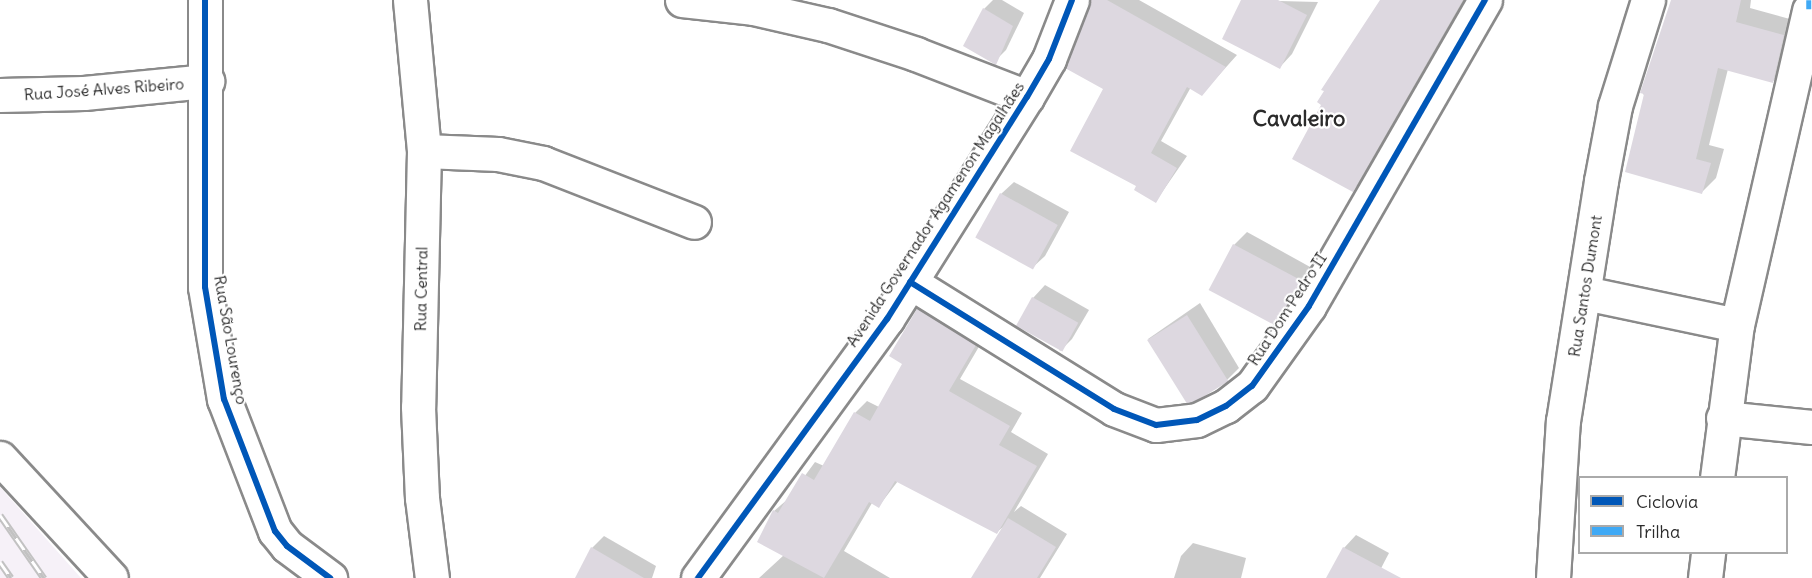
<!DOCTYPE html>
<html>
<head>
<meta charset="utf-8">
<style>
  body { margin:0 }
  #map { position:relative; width:1812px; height:578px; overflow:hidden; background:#fff; font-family:Delius,sans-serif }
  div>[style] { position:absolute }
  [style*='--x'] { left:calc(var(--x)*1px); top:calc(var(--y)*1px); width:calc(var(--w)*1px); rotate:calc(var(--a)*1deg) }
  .built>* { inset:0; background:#f6f1f8 }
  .shadow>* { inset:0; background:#0003 }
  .building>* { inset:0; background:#ddd8e0; transform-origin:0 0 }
  .roads { filter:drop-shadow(2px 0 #8a8a8a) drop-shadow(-2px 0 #8a8a8a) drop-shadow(0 2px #8a8a8a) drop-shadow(0 -2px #8a8a8a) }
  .street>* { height:33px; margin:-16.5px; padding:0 16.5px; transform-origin:16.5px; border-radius:16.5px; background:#fff }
  .secondary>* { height:33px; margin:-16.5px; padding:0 16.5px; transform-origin:16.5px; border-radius:16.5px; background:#fff }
  .rail>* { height:7px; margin-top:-3.5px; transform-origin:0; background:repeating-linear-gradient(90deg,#fff 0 14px,#c2c2c2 0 28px); box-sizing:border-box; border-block:2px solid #c2c2c2 }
  .quiet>* { height:4.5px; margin-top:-2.25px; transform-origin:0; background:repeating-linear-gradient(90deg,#3fa9f5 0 9px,transparent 0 13.5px) }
  .cycleway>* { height:6px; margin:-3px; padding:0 3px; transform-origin:3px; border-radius:3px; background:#0057b8 }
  span { translate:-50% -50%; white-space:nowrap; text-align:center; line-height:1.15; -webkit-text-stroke:4.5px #fff; paint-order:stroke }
  .street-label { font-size:16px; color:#2b2b2b }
  .district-label { font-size:22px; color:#2b2b2b; font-weight:700 }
  .legend { position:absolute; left:1578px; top:476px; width:210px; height:78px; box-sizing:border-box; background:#fff; border:2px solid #aaa; margin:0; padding:8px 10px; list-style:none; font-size:18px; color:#2b2b2b }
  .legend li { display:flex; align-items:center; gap:12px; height:30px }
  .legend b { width:30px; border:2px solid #aaa }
</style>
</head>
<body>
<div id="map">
  <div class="built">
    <div style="clip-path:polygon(0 487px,81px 578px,0 578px)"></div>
  </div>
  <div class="shadow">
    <div style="clip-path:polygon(993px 0,1002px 0,1024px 13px,1006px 50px,994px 62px,984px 9px)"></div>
    <div style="clip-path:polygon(1094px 0,1139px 0,1237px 55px,1202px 94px,1191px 87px,1161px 141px,1187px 156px,1156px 201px,1138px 186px,1105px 88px)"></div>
    <div style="clip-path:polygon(1243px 0,1318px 2px,1292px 54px,1280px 67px)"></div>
    <div style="clip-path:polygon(1381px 0,1469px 0,1364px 178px,1353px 190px)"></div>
    <div style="clip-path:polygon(1672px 0,1751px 0,1750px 8px,1797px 21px,1787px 67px,1773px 81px,1728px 69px,1709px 145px,1724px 149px,1716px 178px,1702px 192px,1642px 92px)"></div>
    <div style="clip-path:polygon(1014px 182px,1069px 212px,1045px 256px,1032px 268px,1001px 194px)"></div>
    <div style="clip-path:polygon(1247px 232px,1312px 268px,1273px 322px,1234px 245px)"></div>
    <div style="clip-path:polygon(1045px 285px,1089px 310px,1072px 339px,1060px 351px,1033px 298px)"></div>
    <div style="clip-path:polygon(931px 297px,987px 333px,960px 379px,1022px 413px,1011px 432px,1048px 454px,1014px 512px,1021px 506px,1067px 534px,1040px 578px,973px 578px,1003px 527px,997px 532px,898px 481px,879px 506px,872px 503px,844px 551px,890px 578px,759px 578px,784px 555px,774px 511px,788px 499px,815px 462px,824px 466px,855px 413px,867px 401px,879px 407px,904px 363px,891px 356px,918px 309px)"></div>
    <div style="clip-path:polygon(1200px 303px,1239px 368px,1227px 380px,1148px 339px)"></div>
    <div style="clip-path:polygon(1356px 535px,1389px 553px,1376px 578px,1330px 578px,1344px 548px)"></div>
    <div style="clip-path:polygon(604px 536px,656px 566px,652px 578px,576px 578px,592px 548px)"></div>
    <div style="clip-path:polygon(1193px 543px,1246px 558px,1241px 578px,1174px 578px,1181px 556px)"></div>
  </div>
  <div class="building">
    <div style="clip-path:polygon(1091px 0,1107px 0,1226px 67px,1202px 96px,1187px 87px,1151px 153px,1177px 168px,1156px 203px,1134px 190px,1136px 186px,1070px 151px,1103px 89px,1065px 68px)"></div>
    <div style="clip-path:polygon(1241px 0,1278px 0,1307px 15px,1280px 69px,1222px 39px)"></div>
    <div style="clip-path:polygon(1380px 0,1463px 0,1353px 192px,1292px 159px,1321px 105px,1317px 102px,1324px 91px,1321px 90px)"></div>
    <div style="clip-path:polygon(1671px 0,1741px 0,1736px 22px,1784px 35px,1773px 83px,1718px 68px,1696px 159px,1711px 163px,1702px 194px,1625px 172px,1644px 94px,1640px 93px)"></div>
    <div style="clip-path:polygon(983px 8px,1013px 26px,996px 65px,963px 46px)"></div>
    <div style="left:1000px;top:193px;width:66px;height:51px;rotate:29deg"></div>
    <div style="left:1233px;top:244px;width:77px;height:52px;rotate:28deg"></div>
    <div style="left:1032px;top:297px;width:53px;height:33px;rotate:29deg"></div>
    <div style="clip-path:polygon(917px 309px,976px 345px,949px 391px,1010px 426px,999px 445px,1037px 466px,997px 534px,895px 481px,879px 508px,869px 502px,824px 578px,757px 542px,773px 510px,778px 513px,802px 473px,814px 480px,854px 412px,870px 421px,902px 364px,889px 356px)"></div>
    <div style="left:1187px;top:315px;width:78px;height:47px;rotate:58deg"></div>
    <div style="clip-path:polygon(1008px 518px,1056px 547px,1037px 578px,971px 578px)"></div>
    <div style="clip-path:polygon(591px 547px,644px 578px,575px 578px)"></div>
    <div style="clip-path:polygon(1343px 547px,1401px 578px,1326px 578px)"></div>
  </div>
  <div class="roads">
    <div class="street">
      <div style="--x:205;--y:0;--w:287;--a:90"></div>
      <div style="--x:205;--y:287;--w:114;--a:80.4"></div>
      <div style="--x:224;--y:399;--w:142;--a:68.9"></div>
      <div style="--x:275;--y:531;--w:19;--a:51"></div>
      <div style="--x:287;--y:546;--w:54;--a:36.7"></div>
      <div style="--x:410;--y:0;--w:152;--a:84.7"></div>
      <div style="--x:424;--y:151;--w:256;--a:91.3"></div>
      <div style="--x:418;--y:407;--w:91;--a:87.5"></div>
      <div style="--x:422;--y:498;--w:81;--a:82.9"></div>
      <div style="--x:682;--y:0;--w:71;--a:6.4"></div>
      <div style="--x:753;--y:8;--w:77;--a:12.8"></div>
      <div style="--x:828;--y:25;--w:93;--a:18.2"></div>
      <div style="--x:916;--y:54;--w:119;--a:21.2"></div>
      <div style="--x:0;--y:95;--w:84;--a:-1.4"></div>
      <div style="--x:84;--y:93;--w:124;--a:-5.6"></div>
      <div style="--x:424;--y:151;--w:74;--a:2.3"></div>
      <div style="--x:498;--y:154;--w:46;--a:11.3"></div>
      <div style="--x:543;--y:163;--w:162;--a:21.3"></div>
      <div style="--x:910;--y:282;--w:240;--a:31.9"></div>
      <div style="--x:1114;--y:409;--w:45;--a:20.9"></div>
      <div style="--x:1156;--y:425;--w:41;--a:-7"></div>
      <div style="--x:1197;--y:420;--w:32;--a:-26"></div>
      <div style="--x:1226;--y:406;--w:33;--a:-38"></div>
      <div style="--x:1252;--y:386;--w:98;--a:-54.5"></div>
      <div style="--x:1309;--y:306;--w:353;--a:-60.1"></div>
      <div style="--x:1585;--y:293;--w:155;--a:11.9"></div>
      <div style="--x:1723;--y:418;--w:89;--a:5.8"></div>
      <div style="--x:0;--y:458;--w:163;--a:47.2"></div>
      <div style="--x:1717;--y:478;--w:154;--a:-82.6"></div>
      <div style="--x:1737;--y:325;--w:323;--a:-77.1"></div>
      <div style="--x:1553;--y:578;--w:157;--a:-86.4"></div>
      <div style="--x:1563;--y:421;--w:243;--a:-81"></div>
      <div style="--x:1601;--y:181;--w:76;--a:-79.4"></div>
      <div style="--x:1615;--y:106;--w:111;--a:-72.7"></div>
      <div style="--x:1705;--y:578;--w:26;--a:-83"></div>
    </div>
    <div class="secondary">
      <div style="--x:698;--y:578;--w:321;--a:-53.9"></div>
      <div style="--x:887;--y:319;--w:262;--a:-57.8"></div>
      <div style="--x:1027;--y:97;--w:44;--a:-59.9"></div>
      <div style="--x:1049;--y:59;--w:63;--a:-68.7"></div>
    </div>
  </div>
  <div class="rail">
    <div style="--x:0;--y:515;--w:77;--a:55.1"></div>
    <div style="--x:0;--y:562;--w:19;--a:55"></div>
  </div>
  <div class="quiet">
    <div style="--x:1809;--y:0;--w:10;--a:90"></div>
  </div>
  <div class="cycleway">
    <div style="--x:205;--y:0;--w:287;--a:90"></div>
    <div style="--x:205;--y:287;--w:114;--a:80.4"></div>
    <div style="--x:224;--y:399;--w:142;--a:68.9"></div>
    <div style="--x:275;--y:531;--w:19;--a:51"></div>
    <div style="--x:287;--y:546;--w:54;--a:36.7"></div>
    <div style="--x:910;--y:282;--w:240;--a:31.9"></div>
    <div style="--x:1114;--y:409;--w:45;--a:20.9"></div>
    <div style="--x:1156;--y:425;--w:41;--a:-7"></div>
    <div style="--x:1197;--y:420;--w:32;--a:-26"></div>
    <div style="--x:1226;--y:406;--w:33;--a:-38"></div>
    <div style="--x:1252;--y:386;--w:98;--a:-54.5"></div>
    <div style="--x:1309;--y:306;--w:353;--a:-60.1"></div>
    <div style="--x:698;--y:578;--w:321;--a:-53.9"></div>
    <div style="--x:887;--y:319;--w:262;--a:-57.8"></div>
    <div style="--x:1027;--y:97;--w:44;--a:-59.9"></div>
    <div style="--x:1049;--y:59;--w:63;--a:-68.7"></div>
  </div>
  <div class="street-label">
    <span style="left:104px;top:89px;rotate:-4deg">Rua José Alves Ribeiro</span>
    <span style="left:935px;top:214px;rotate:-57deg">Avenida Governador Agamenon Magalhães</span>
    <span style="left:1585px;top:286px;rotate:-81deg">Rua Santos Dumont</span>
    <span style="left:421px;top:289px;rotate:-89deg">Rua Central</span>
    <span style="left:1287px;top:309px;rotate:-57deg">Rua Dom Pedro II</span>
    <span style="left:231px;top:340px;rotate:80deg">Rua São Lourenço</span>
  </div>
  <div class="district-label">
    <span style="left:1299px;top:119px">Cavaleiro</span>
  </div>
  <ul class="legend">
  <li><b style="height:8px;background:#0057b8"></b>Ciclovia</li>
  <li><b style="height:8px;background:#3fa9f5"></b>Trilha</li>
  </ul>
</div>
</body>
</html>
